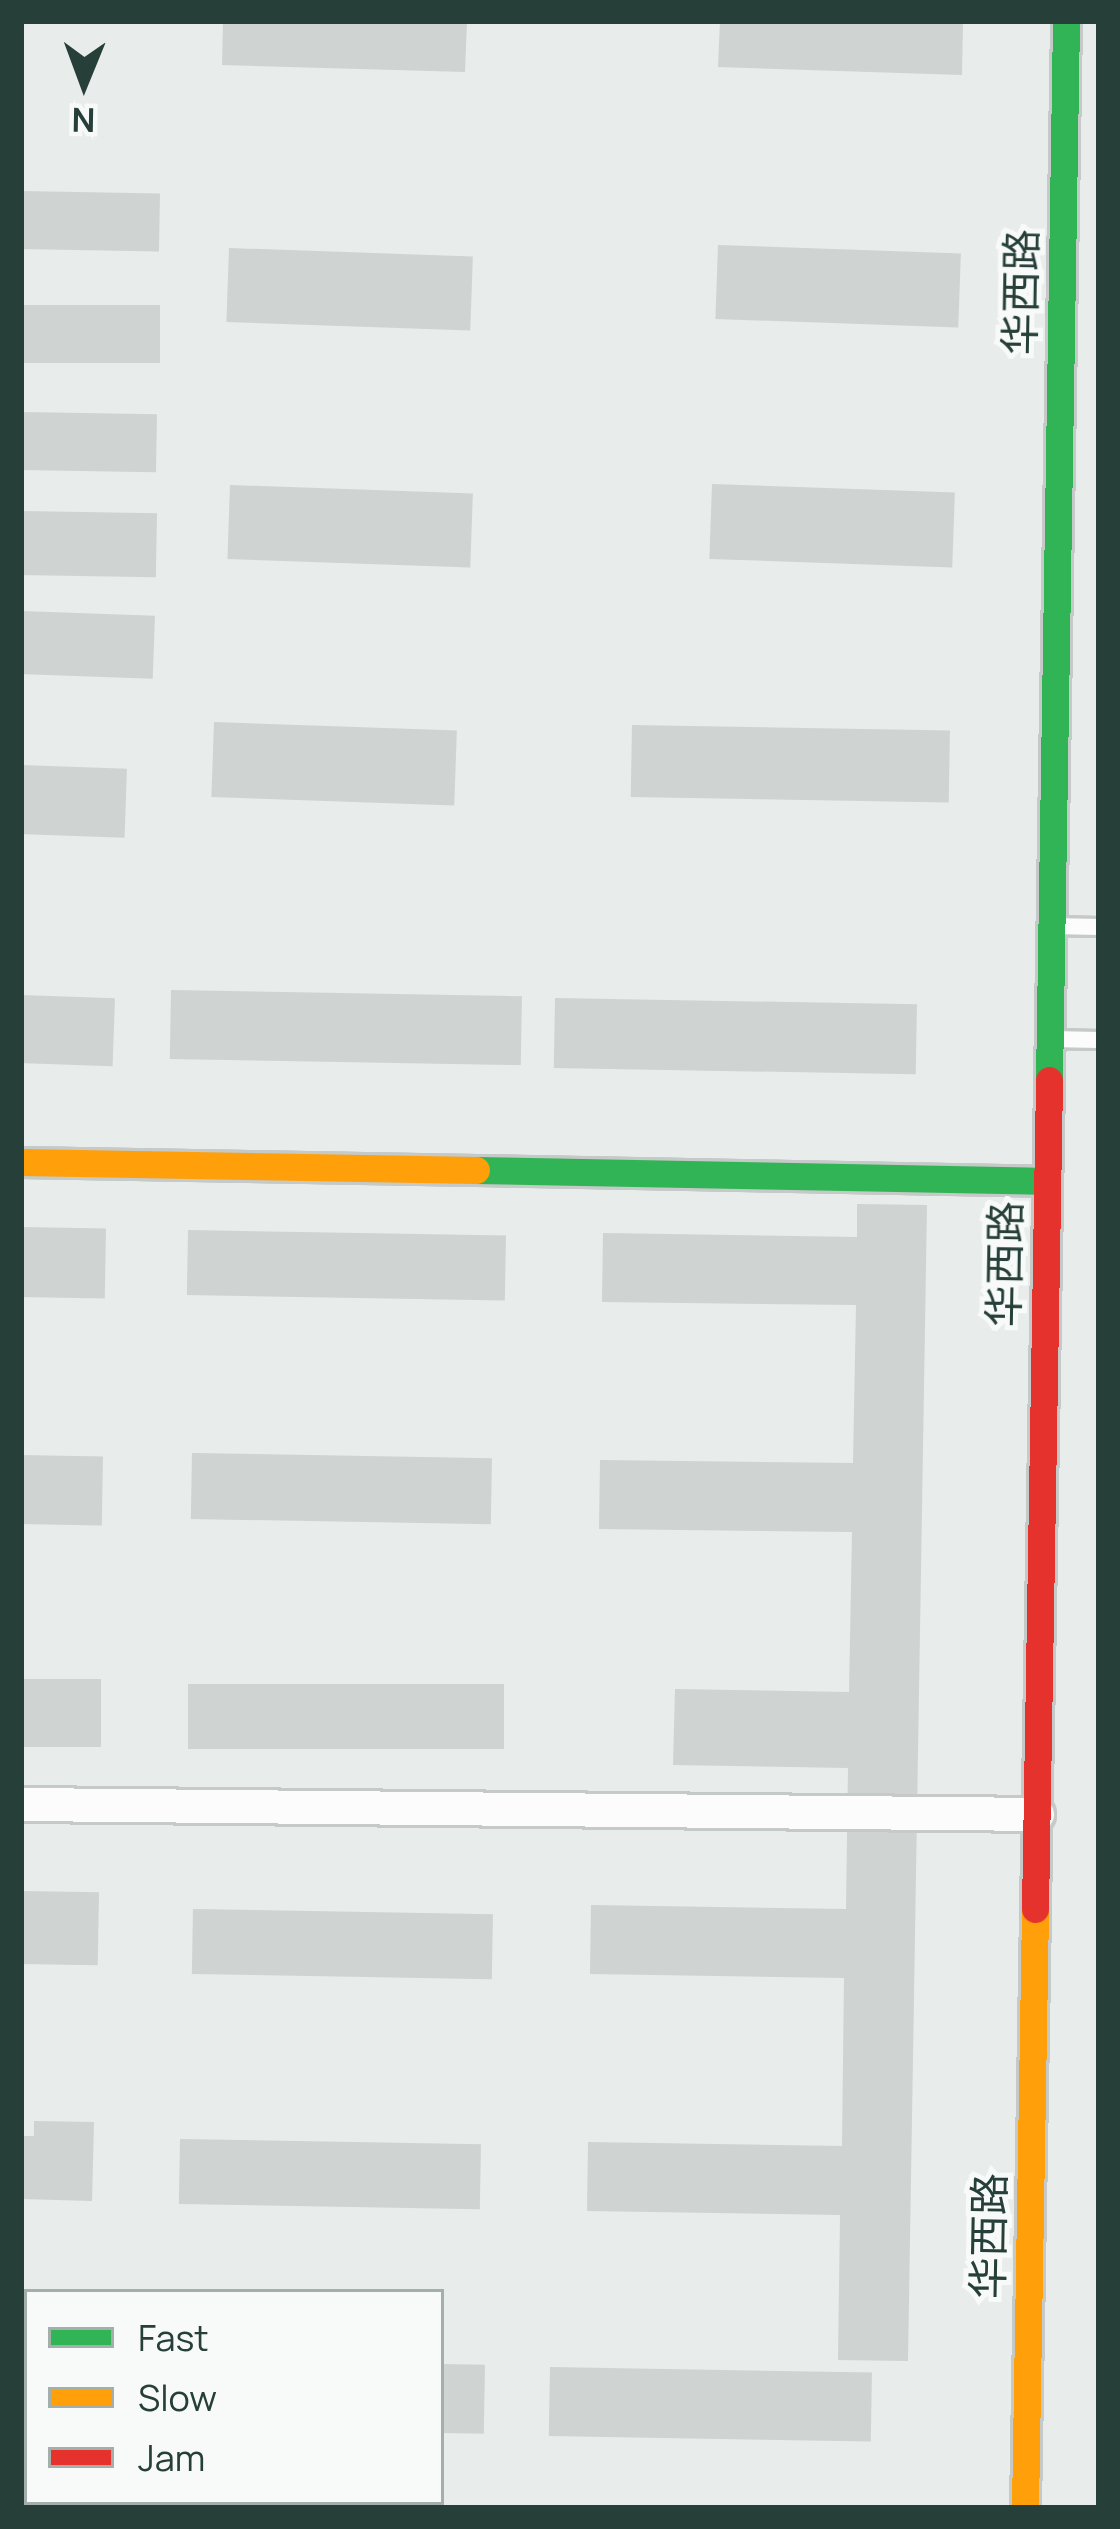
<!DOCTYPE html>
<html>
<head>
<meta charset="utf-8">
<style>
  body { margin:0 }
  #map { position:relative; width:1120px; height:2529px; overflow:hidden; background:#e8ecea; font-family:Manrope,"Noto Sans SC",sans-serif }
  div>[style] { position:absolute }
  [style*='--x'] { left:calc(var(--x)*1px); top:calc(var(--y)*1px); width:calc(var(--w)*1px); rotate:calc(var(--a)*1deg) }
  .building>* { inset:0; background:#cfd3d1; transform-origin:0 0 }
  .roads { filter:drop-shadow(3px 0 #c5c9c7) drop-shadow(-3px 0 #c5c9c7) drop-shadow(0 3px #c5c9c7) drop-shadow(0 -3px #c5c9c7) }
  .lane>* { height:16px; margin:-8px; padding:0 8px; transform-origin:8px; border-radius:8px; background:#fcfcfc }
  .street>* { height:33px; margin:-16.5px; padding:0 16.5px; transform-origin:16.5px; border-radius:16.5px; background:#fcfcfc }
  .fast>* { height:27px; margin:-13.5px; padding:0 13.5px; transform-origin:13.5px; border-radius:13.5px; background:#30b455 }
  .slow>* { height:27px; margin:-13.5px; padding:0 13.5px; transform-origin:13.5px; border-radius:13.5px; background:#ff9f0a }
  .jam>* { height:27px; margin:-13.5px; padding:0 13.5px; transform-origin:13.5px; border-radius:13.5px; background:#e5322d }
  span { translate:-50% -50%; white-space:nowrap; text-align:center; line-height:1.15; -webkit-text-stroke:10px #f7faf8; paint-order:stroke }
  .street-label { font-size:42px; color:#263f38 }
  .frame { position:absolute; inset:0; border:24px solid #263f38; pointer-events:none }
  .legend { position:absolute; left:24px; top:2289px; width:420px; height:216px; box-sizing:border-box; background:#f7faf8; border:3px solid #a3afab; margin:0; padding:15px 21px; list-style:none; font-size:36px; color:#263f38 }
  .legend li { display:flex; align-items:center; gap:24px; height:60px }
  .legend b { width:60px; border:3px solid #a3afab }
  .north { position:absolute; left:24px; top:24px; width:120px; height:120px; -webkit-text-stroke:9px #f7faf8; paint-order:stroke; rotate:181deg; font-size:33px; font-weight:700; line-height:48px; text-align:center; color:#263f38 }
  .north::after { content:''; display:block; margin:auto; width:42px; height:54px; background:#263f38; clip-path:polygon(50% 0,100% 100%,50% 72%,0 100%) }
</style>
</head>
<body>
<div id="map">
  <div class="building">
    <div style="clip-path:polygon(223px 21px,467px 21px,465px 72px,222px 65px)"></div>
    <div style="clip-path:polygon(720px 21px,963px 21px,962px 75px,718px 67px)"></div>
    <div style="left:21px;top:191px;width:139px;height:58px;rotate:1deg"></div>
    <div style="left:718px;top:245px;width:243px;height:74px;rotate:2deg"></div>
    <div style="left:229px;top:248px;width:244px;height:74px;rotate:2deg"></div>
    <div style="left:21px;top:305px;width:139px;height:58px"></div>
    <div style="left:21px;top:412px;width:136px;height:58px;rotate:1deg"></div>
    <div style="left:712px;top:484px;width:243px;height:75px;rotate:2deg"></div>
    <div style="left:230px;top:485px;width:243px;height:74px;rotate:2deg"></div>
    <div style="left:21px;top:511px;width:136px;height:64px;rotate:1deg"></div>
    <div style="left:21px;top:611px;width:134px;height:63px;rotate:2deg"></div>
    <div style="left:214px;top:722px;width:243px;height:75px;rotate:2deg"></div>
    <div style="left:632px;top:725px;width:318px;height:72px;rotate:1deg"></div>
    <div style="left:21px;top:765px;width:106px;height:69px;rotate:2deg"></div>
    <div style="left:171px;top:990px;width:351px;height:69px;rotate:1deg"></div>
    <div style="left:21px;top:995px;width:94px;height:68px;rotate:2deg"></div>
    <div style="left:555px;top:998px;width:362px;height:70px;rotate:1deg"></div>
    <div style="clip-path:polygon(857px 1204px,927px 1205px,908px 2361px,838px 2360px,840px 2215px,587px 2211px,588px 2142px,842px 2146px,844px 1978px,590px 1974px,591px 1905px,846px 1909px,848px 1768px,673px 1765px,675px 1689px,849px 1692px,852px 1532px,599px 1529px,600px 1460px,853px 1463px,856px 1305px,602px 1302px,603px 1233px,857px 1237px)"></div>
    <div style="left:21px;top:1227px;width:85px;height:70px;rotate:1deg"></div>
    <div style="left:188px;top:1230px;width:318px;height:65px;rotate:1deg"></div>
    <div style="left:192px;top:1453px;width:300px;height:66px;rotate:1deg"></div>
    <div style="left:21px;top:1455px;width:82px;height:69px;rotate:1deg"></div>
    <div style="left:21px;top:1679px;width:80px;height:68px"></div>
    <div style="left:188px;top:1684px;width:316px;height:65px"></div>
    <div style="left:21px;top:1891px;width:78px;height:73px;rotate:1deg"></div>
    <div style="left:193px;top:1909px;width:300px;height:65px;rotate:1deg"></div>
    <div style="clip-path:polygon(34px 2121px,94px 2122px,92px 2201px,21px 2199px,21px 2136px,34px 2136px)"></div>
    <div style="left:180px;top:2139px;width:301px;height:65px;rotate:1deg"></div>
    <div style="left:21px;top:2359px;width:6px;height:69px"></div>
    <div style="left:441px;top:2364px;width:44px;height:69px;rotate:1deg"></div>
    <div style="left:550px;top:2367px;width:322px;height:69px;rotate:1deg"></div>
  </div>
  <div class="roads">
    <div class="lane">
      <div style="--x:1052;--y:926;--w:47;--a:1.2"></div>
      <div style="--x:1050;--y:1039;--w:49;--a:1.2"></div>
    </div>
    <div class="street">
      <div style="--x:21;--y:1804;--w:1016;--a:0.56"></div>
    </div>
    <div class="fast">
      <div style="--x:1049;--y:1080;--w:1059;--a:-89.08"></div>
      <div style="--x:476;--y:1170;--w:571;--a:1.1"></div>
    </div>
    <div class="slow">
      <div style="--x:21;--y:1162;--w:455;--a:1"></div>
      <div style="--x:1025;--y:2508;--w:599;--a:-89.04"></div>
    </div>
    <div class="jam">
      <div style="--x:1035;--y:1909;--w:829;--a:-89.03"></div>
    </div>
  </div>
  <div class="street-label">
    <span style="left:1020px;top:292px;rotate:-89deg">华西路</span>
    <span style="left:1004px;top:1264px;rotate:-89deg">华西路</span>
    <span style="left:988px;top:2236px;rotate:-89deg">华西路</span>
  </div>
  <div class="frame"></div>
  <ul class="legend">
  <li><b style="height:15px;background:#30b455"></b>Fast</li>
  <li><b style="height:15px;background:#ff9f0a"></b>Slow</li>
  <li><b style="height:15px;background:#e5322d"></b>Jam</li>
  </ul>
  <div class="north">N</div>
</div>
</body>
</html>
